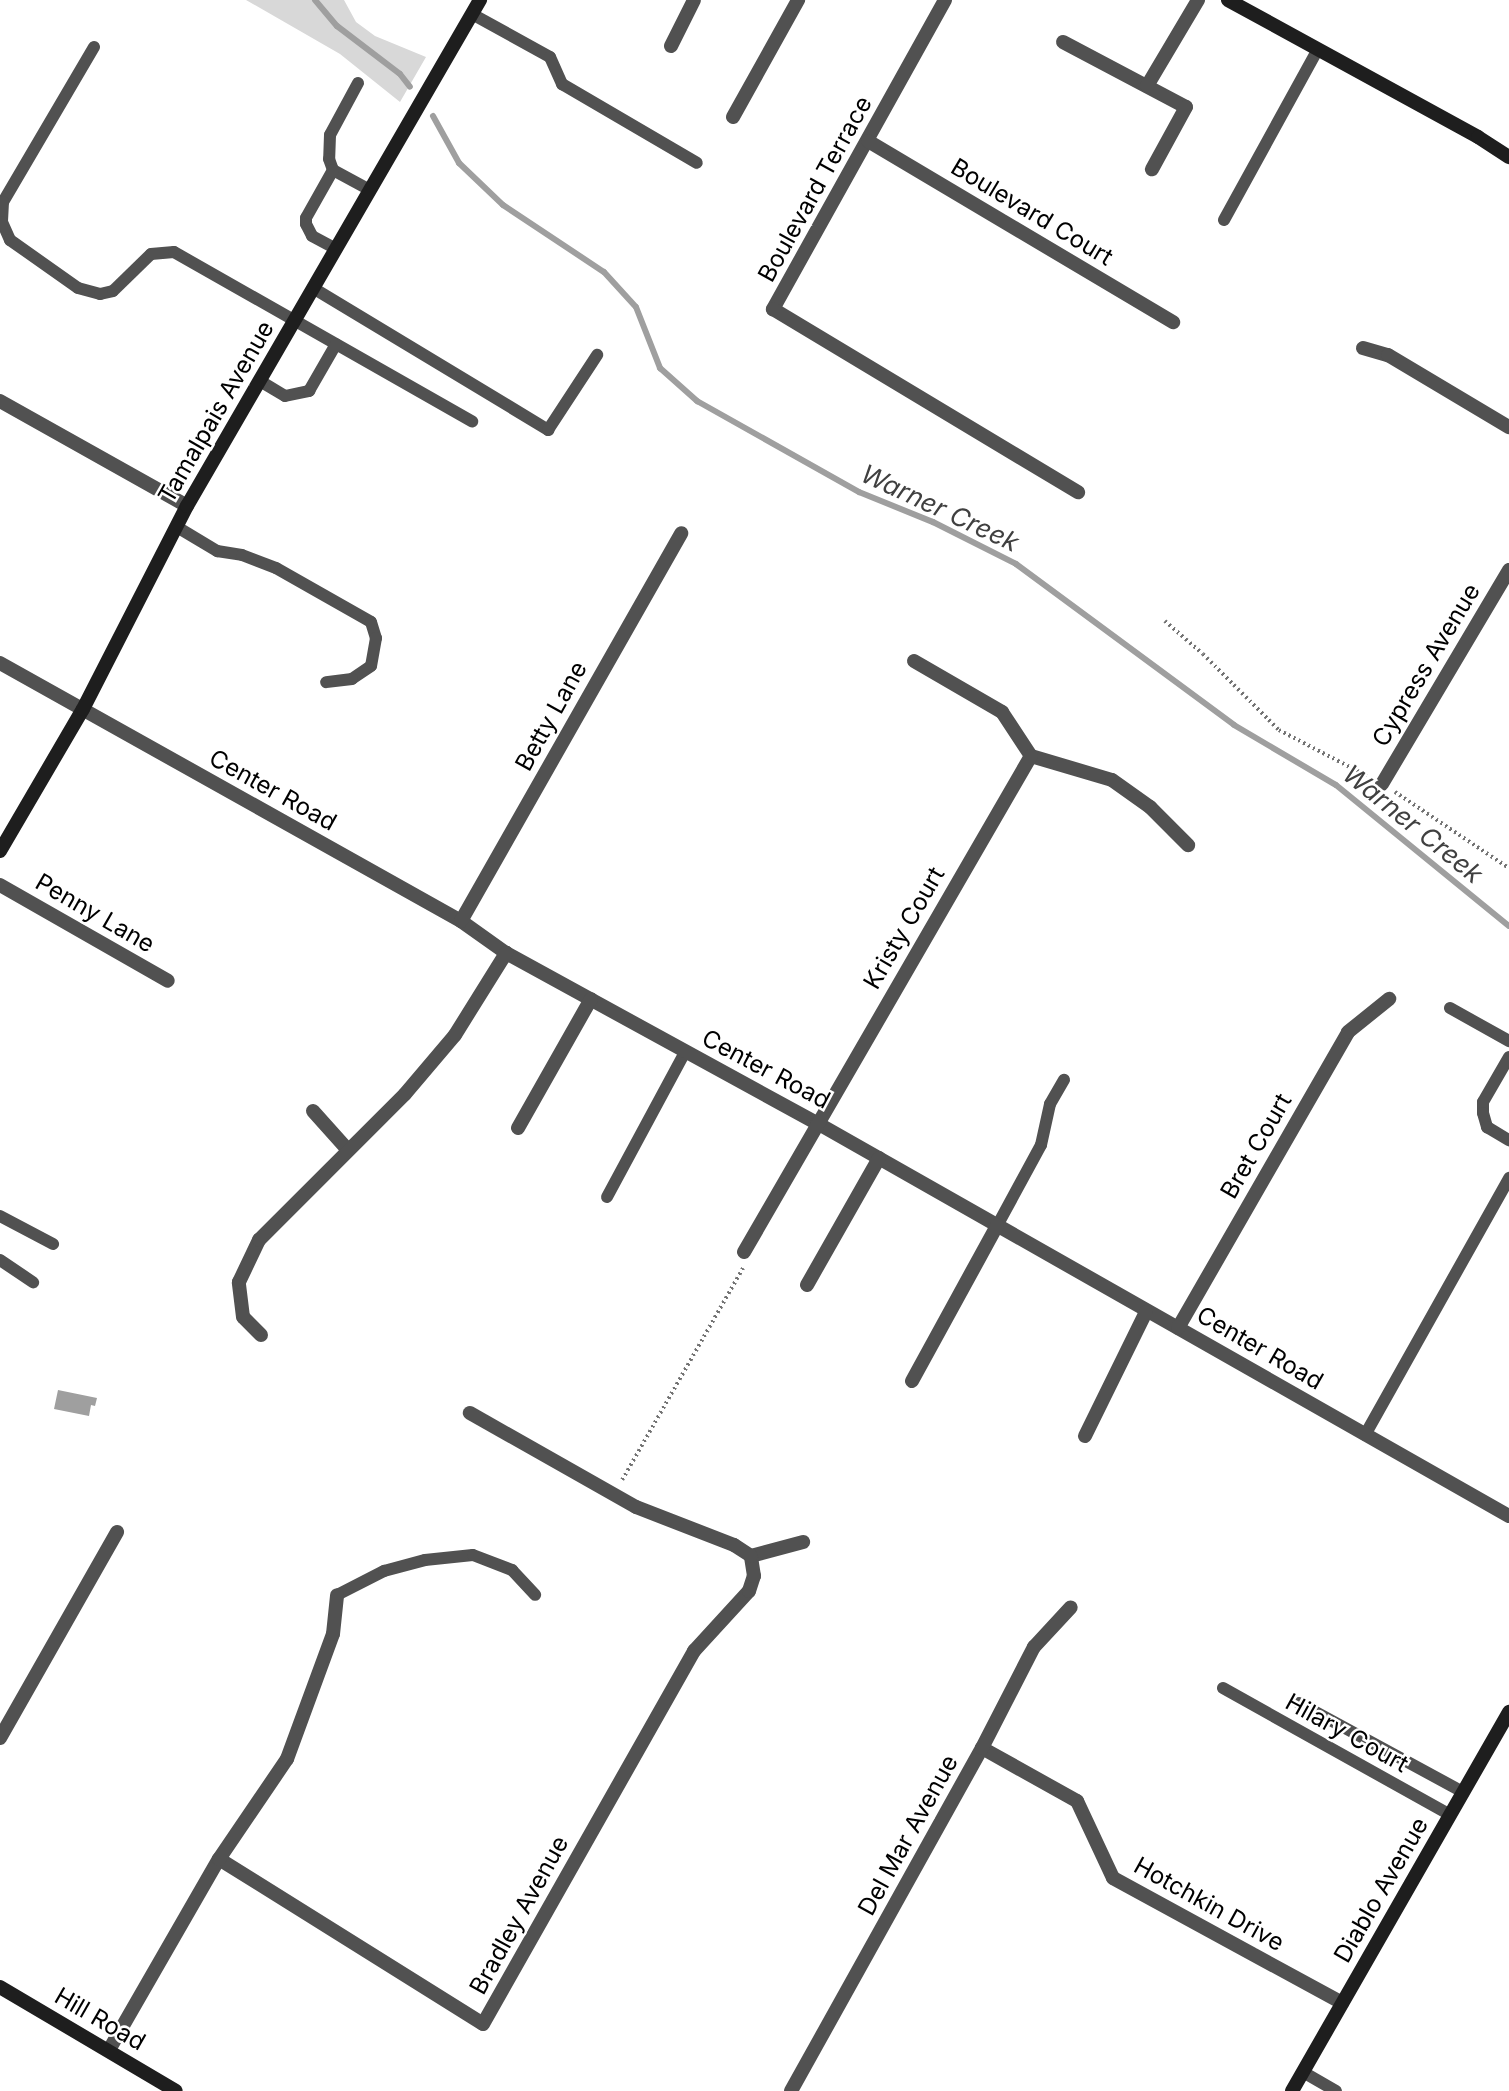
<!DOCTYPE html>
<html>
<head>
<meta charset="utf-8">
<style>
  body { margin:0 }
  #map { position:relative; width:1509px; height:2091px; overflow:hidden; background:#fff; font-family:Inter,sans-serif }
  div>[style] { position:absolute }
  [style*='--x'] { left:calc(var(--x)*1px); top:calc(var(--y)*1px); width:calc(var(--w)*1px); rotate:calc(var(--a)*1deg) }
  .green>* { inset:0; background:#d8d8d8 }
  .water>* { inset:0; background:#9f9f9f }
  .stream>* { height:6px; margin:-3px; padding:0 3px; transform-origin:3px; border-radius:3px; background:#9f9f9f }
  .path>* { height:3.5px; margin-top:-1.75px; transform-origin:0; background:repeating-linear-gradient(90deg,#737373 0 2px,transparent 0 5.5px) }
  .lane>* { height:12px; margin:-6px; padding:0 6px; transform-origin:6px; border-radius:6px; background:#515151 }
  .street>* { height:14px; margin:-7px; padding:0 7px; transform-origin:7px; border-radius:7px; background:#515151 }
  .secondary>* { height:14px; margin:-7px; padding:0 7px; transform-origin:7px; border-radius:7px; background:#1e1e1e }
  span { translate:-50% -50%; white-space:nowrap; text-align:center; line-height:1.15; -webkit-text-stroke:5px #fff; paint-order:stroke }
  .street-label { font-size:24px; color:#000 }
  .water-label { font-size:26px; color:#404040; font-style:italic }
</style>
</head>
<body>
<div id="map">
  <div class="green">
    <div style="clip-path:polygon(246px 0,344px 0,356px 22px,375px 36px,426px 57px,400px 102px,340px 54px)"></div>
  </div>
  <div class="water">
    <div style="clip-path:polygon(58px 1390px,97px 1398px,95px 1406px,91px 1405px,89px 1416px,54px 1409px)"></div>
  </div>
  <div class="stream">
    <div style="--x:315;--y:0;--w:34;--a:50"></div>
    <div style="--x:337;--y:26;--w:79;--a:37.3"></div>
    <div style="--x:400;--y:74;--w:16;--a:52"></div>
    <div style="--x:433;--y:116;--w:54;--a:61"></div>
    <div style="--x:459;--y:163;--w:61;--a:43.7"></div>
    <div style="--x:503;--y:205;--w:121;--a:33.6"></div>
    <div style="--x:604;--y:272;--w:47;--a:47.6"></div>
    <div style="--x:636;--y:307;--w:66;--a:68.5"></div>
    <div style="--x:660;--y:368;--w:50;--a:41.7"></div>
    <div style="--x:697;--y:401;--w:186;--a:29.3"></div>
    <div style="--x:859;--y:492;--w:80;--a:22.1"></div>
    <div style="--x:933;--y:522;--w:93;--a:26.8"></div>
    <div style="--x:1016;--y:564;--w:271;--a:36.4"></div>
    <div style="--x:1234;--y:725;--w:118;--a:30.5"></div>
    <div style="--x:1336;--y:785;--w:223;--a:39.2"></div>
  </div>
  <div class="path">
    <div style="--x:1165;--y:621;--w:50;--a:41"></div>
    <div style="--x:1203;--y:654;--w:107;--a:45"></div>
    <div style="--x:1279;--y:730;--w:99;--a:27.6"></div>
    <div style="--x:1395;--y:792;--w:137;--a:33.7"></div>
    <div style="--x:622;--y:1480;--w:244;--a:-60.3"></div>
  </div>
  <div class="lane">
    <div style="--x:472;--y:14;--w:89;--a:28.9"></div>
    <div style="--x:550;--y:57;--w:30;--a:66"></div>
    <div style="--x:562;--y:84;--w:156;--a:30.3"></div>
    <div style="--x:94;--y:47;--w:180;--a:120.4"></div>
    <div style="--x:3;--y:202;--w:20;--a:93"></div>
    <div style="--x:2;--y:222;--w:20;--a:66"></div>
    <div style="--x:10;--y:240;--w:83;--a:35.2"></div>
    <div style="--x:78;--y:288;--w:23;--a:15"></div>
    <div style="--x:100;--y:294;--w:13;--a:-13"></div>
    <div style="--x:113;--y:291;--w:53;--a:-44.2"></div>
    <div style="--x:151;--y:254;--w:23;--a:-5"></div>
    <div style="--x:174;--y:252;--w:343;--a:29.6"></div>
    <div style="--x:358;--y:83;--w:59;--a:118.3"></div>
    <div style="--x:330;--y:135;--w:24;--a:92"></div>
    <div style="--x:329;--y:159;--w:12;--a:70"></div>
    <div style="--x:333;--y:170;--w:42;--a:28.4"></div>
    <div style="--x:333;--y:170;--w:55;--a:119.4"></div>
    <div style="--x:306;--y:218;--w:6;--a:90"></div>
    <div style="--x:306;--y:224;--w:13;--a:63"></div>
    <div style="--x:312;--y:236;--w:27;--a:28"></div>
    <div style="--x:1224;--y:220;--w:195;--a:-61.2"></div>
    <div style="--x:313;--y:288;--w:275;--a:31.1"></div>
    <div style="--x:548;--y:430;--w:90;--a:-56.8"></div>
    <div style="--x:260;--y:381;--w:29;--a:31"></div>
    <div style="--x:285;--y:396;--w:25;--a:-12"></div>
    <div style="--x:309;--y:391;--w:54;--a:-60.1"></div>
    <div style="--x:177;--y:527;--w:47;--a:31"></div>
    <div style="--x:217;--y:551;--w:25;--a:9"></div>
    <div style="--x:242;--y:555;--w:36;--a:21"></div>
    <div style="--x:276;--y:568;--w:109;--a:29.6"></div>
    <div style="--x:371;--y:622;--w:17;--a:73"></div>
    <div style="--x:376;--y:638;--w:28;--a:100"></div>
    <div style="--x:371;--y:666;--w:23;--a:146"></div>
    <div style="--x:352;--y:679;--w:26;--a:173"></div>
    <div style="--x:1450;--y:1008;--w:68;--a:29.2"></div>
    <div style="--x:1509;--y:1057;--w:52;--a:120"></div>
    <div style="--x:1483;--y:1102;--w:11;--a:90"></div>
    <div style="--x:1483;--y:1113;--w:15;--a:74"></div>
    <div style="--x:1487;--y:1127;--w:26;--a:31"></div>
    <div style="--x:607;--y:1197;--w:165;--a:-61.7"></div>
    <div style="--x:0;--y:1216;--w:60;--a:27.8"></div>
    <div style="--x:997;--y:1226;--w:92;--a:-61.5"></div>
    <div style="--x:1041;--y:1145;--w:42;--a:-77.6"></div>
    <div style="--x:1050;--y:1104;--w:28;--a:-60"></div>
    <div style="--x:0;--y:1260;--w:40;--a:34"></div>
    <div style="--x:1365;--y:1435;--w:295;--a:-60.7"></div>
    <div style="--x:337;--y:1595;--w:53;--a:-27.1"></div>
    <div style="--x:384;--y:1571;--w:42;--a:-15"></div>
    <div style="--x:425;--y:1560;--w:48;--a:-5.9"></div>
    <div style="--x:473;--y:1555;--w:42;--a:21"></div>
    <div style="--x:512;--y:1570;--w:34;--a:47"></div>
    <div style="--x:1223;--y:1688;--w:260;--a:29.2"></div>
    <div style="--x:1299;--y:1703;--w:187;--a:28.5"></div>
    <div style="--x:1303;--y:2072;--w:38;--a:30"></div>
  </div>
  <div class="street">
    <div style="--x:945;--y:0;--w:354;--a:119.1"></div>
    <div style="--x:773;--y:309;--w:356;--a:31"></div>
    <div style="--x:1063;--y:42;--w:139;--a:27.9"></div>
    <div style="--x:1186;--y:107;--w:71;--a:118.7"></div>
    <div style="--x:671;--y:46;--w:51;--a:-63.4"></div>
    <div style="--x:1147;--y:86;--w:100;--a:-59.3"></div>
    <div style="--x:733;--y:117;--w:134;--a:-60.9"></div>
    <div style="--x:868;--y:141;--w:355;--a:30.7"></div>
    <div style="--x:1363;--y:348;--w:26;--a:16"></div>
    <div style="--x:1388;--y:355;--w:141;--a:30.8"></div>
    <div style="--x:0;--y:401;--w:214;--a:29.3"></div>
    <div style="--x:914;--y:661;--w:102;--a:30.1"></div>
    <div style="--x:1002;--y:712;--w:53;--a:56.6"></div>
    <div style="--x:1031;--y:756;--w:84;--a:16.5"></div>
    <div style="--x:1112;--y:780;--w:47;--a:35.4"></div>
    <div style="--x:1150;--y:807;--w:54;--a:45"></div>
    <div style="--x:0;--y:663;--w:528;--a:29.23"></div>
    <div style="--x:461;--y:921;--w:55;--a:35.4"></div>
    <div style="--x:506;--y:953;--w:354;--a:28.7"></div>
    <div style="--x:817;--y:1123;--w:796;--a:29.59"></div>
    <div style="--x:1382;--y:784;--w:249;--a:-59.3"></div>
    <div style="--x:0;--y:885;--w:193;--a:29.7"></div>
    <div style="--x:461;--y:921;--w:446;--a:-60.4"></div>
    <div style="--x:313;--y:1111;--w:52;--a:48.1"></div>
    <div style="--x:518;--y:1128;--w:148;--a:-60.5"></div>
    <div style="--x:744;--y:1252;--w:573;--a:-59.95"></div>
    <div style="--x:807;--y:1285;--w:146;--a:-60.4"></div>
    <div style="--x:1178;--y:1328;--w:341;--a:-60.1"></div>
    <div style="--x:1348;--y:1032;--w:53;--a:-38.8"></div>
    <div style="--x:261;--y:1335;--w:25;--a:-135"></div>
    <div style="--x:243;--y:1317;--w:35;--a:-97"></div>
    <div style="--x:239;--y:1282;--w:47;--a:-64.5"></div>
    <div style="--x:259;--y:1240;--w:206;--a:-45"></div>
    <div style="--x:405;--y:1094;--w:77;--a:-49.7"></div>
    <div style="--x:455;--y:1035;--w:97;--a:-58.1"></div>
    <div style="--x:912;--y:1381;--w:177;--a:-61.3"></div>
    <div style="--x:1085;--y:1436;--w:138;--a:-63.8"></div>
    <div style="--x:751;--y:1556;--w:54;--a:-15.1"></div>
    <div style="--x:0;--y:1738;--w:237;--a:-60.4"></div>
    <div style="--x:982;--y:1748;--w:109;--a:29.2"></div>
    <div style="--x:1077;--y:1801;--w:85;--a:64.9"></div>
    <div style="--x:1113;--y:1878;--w:261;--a:28.6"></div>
    <div style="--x:219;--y:1859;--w:311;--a:32"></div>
    <div style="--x:483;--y:2024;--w:429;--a:-60.5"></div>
    <div style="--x:694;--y:1651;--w:81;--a:-47.5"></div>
    <div style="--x:749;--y:1591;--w:16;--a:-72"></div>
    <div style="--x:754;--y:1576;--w:20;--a:-99"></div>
    <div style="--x:751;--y:1556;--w:20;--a:-147"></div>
    <div style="--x:734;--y:1545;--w:105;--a:-158.8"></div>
    <div style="--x:636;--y:1507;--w:191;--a:-150.5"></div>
    <div style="--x:109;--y:2050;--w:220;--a:-60.1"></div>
    <div style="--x:219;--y:1859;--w:121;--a:-55.8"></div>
    <div style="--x:287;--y:1759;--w:133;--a:-69.8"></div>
    <div style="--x:333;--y:1634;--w:39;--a:-84"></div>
    <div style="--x:791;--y:2091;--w:393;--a:-60.9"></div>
    <div style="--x:982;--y:1748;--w:114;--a:-62.8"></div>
    <div style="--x:1034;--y:1647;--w:54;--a:-47.2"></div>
  </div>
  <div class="secondary">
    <div style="--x:1228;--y:0;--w:285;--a:28.7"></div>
    <div style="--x:1478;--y:137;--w:37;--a:33"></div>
    <div style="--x:0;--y:851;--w:164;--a:-59.7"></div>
    <div style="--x:83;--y:709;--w:228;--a:-62.9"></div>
    <div style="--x:187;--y:506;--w:585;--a:-59.93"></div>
    <div style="--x:0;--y:1987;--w:204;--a:30.6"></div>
    <div style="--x:1292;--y:2091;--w:437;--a:-60.2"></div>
  </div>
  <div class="street-label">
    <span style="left:815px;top:189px;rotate:-61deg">Boulevard Terrace</span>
    <span style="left:1032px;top:212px;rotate:31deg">Boulevard Court</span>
    <span style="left:216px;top:412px;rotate:-60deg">Tamalpais Avenue</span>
    <span style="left:1426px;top:665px;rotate:-59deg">Cypress Avenue</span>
    <span style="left:551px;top:716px;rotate:-61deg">Betty Lane</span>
    <span style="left:273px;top:790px;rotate:29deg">Center Road</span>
    <span style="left:95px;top:913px;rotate:30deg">Penny Lane</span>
    <span style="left:904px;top:928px;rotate:-60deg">Kristy Court</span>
    <span style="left:766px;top:1069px;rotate:28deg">Center Road</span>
    <span style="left:1256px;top:1146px;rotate:-60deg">Bret Court</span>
    <span style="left:1260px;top:1348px;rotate:30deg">Center Road</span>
    <span style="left:1347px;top:1733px;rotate:29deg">Hilary Court</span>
    <span style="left:908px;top:1835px;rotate:-61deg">Del Mar Avenue</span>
    <span style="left:1381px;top:1890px;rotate:-60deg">Diablo Avenue</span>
    <span style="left:1209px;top:1904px;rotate:29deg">Hotchkin Drive</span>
    <span style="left:519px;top:1915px;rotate:-61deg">Bradley Avenue</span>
    <span style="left:100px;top:2019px;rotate:30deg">Hill Road</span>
  </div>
  <div class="water-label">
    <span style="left:940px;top:508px;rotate:25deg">Warner Creek</span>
    <span style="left:1413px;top:824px;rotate:39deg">Warner Creek</span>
  </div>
</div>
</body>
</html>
